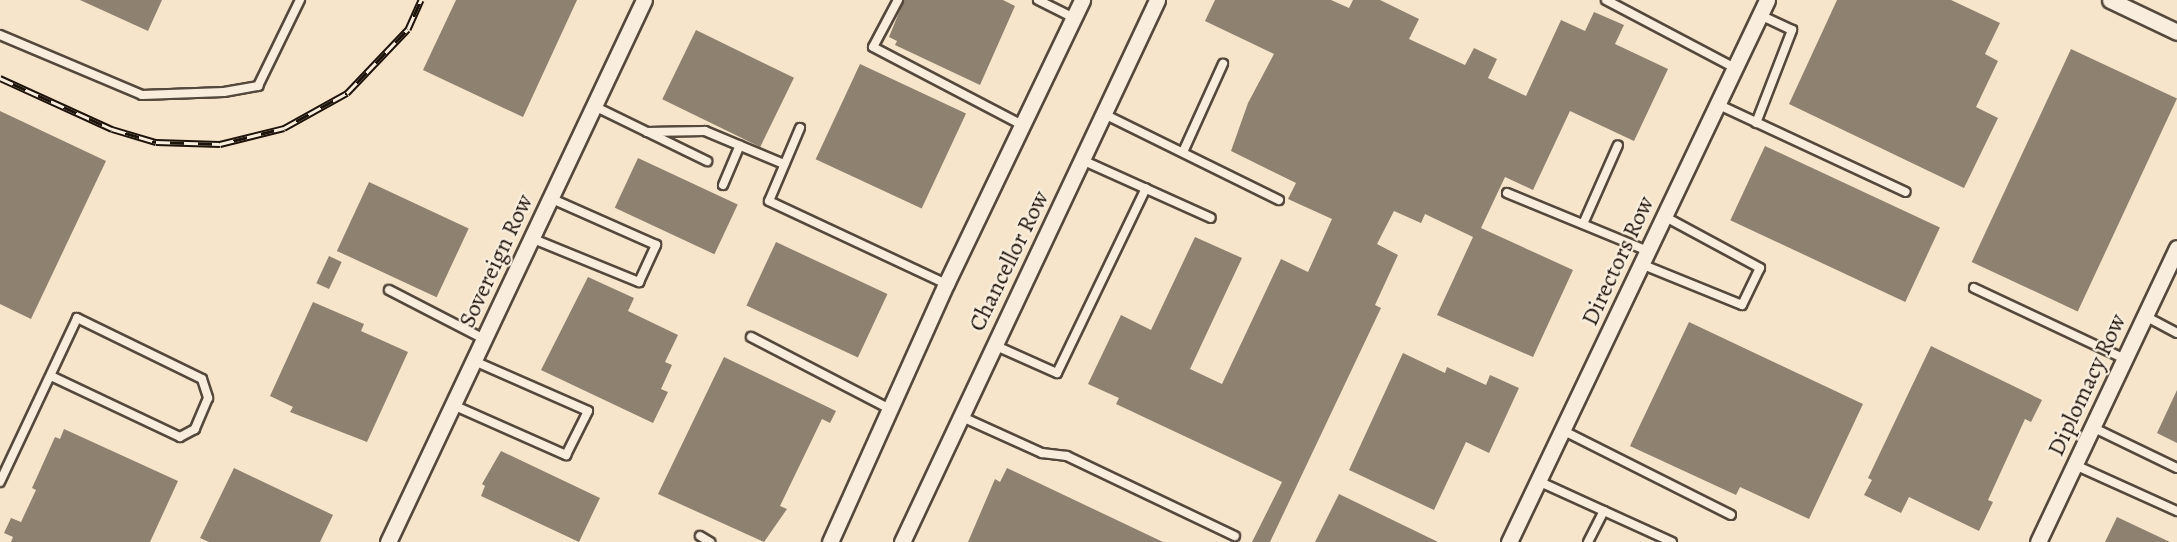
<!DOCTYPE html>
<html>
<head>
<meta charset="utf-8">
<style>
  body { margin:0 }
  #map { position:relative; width:2177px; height:542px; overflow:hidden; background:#f6e5cb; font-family:Alegreya,serif }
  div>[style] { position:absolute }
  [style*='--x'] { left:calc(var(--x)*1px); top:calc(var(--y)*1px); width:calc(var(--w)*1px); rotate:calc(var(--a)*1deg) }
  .building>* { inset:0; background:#8f816f; transform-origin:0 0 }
  .roads { filter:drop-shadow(2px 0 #55483c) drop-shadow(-2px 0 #55483c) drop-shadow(0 2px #55483c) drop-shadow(0 -2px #55483c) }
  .service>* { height:8px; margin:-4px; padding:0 4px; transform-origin:4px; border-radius:4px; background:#f9eedd }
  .minor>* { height:15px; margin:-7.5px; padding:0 7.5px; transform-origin:7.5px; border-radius:7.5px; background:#f9eedd }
  .rail>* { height:7px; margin-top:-3.5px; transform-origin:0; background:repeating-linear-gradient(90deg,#f9eedd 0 14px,#1f140c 0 28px); box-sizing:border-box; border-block:2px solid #1f140c }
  span { translate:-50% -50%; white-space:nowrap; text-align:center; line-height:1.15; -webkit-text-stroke:4.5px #f9eedd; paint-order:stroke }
  .street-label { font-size:24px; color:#1f140c }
</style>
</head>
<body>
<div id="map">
  <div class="building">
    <div style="clip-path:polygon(80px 0,162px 0,148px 31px)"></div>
    <div style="clip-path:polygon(456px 0,577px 0,523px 117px,423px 70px)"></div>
    <div style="clip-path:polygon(904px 0,1003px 0,1015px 6px,980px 85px,895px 45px,897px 41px,889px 37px)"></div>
    <div style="clip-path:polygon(1215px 0,1331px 0,1349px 8px,1353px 0,1380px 0,1419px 19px,1409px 39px,1465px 65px,1474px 48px,1497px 59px,1488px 78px,1526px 96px,1561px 20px,1585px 31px,1594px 12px,1624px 25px,1615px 44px,1668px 69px,1634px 141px,1570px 111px,1533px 190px,1505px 177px,1481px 228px,1573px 270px,1533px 357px,1437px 315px,1473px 237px,1425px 214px,1421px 223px,1394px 211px,1377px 244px,1398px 255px,1375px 305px,1381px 308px,1270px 542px,1252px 542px,1282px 482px,1116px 404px,1119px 398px,1088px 384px,1121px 315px,1151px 330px,1195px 237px,1242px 258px,1190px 369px,1222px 384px,1281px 259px,1308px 272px,1332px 219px,1288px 199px,1296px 183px,1231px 151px,1248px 103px,1274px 54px,1205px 21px)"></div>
    <div style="clip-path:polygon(1837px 0,1951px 0,2000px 23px,1985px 54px,1998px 61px,1976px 107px,1998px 118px,1964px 188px,1789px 104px)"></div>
    <div style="left:696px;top:30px;width:109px;height:77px;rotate:26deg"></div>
    <div style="left:2071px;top:49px;width:117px;height:235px;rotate:25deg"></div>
    <div style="left:860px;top:64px;width:117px;height:105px;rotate:25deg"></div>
    <div style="clip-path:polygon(0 111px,106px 161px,31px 319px,0 304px)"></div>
    <div style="left:1765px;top:146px;width:193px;height:82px;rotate:25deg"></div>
    <div style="left:638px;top:158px;width:110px;height:55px;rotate:25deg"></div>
    <div style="left:369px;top:182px;width:110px;height:76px;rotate:25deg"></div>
    <div style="left:776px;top:242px;width:123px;height:70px;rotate:25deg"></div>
    <div style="left:329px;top:256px;width:14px;height:30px;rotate:25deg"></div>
    <div style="clip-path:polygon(588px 277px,634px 298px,628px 311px,678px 335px,665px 362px,672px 365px,661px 389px,668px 392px,653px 423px,541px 370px)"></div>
    <div style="clip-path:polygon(313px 302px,364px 324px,361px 331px,408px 352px,367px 442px,290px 412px,293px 407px,270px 396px)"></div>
    <div style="clip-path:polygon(1689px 322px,1863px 404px,1809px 519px,1740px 487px,1736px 495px,1630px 446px)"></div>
    <div style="clip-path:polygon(1931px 346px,2042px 400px,2031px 422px,2025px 419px,1988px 500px,1993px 502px,1979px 531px,1909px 497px,1901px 513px,1864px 495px,1872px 480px,1868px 478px)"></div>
    <div style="clip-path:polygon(1403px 353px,1445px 373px,1447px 367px,1486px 385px,1490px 375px,1519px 388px,1489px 453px,1466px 442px,1434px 510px,1349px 470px)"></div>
    <div style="clip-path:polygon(724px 357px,836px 411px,830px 423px,822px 419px,780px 506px,787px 509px,764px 542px,658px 494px)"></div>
    <div style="clip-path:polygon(2177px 390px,2177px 443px,2157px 433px)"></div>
    <div style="clip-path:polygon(64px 429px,178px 481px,150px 542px,11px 542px,13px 537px,4px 533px,11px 518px,21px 522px,36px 490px,32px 488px,55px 437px,60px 439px)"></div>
    <div style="clip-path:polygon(501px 451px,600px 498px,579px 542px,481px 496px,485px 486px,482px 484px)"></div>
    <div style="clip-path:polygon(234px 468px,333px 515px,320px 542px,209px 542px,200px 538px)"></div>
    <div style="clip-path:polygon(1007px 468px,1163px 542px,968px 542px,995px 479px,1000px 482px)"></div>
    <div style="clip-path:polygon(1339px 494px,1438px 542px,1315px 542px)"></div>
    <div style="clip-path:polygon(2117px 517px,2170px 542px,2105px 542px)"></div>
  </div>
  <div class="roads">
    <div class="service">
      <div style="--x:898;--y:0;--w:53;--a:118"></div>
      <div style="--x:873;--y:47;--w:168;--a:27.6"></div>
      <div style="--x:1038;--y:0;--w:40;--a:26.6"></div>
      <div style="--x:1606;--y:0;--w:146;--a:27.8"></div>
      <div style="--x:0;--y:35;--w:154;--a:22.9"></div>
      <div style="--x:142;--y:95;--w:82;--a:-2.1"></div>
      <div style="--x:224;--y:92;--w:35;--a:-10"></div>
      <div style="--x:258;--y:86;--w:96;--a:-64"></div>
      <div style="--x:1717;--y:104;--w:208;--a:25"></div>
      <div style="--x:594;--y:106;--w:126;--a:26"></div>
      <div style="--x:1104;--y:114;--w:195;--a:26.2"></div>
      <div style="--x:1756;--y:123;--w:100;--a:-68.8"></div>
      <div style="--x:1792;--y:30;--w:35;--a:-155"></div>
      <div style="--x:800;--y:128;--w:79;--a:113"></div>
      <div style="--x:769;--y:201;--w:195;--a:25.1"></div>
      <div style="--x:647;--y:132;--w:58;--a:-1"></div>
      <div style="--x:705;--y:131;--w:86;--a:22.7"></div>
      <div style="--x:1183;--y:152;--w:97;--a:-65.6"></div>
      <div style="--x:1082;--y:160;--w:141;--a:24.2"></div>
      <div style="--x:723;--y:185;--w:43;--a:-67"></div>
      <div style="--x:1507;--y:193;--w:152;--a:22.4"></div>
      <div style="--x:1583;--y:224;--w:86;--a:-66.1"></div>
      <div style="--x:531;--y:238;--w:117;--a:22.2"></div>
      <div style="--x:639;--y:282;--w:41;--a:-65.3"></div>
      <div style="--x:656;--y:245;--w:116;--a:-156.1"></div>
      <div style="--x:1641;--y:264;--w:109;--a:22.1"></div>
      <div style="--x:1742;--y:305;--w:41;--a:-64.1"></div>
      <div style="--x:1760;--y:268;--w:109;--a:-151.6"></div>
      <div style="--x:1974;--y:288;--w:167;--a:25.2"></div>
      <div style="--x:389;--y:290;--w:107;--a:27.3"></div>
      <div style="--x:2145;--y:316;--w:36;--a:28"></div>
      <div style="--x:751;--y:337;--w:157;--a:27.4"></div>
      <div style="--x:994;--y:345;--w:69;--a:24"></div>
      <div style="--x:1057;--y:373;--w:205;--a:-64.3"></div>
      <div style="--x:453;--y:405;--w:124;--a:23.9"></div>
      <div style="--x:566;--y:455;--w:49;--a:-63.4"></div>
      <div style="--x:588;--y:411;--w:124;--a:-156.3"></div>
      <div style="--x:960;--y:416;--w:90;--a:24.3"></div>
      <div style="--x:1042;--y:453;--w:25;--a:7"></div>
      <div style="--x:1067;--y:456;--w:186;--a:25.5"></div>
      <div style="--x:2092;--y:427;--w:94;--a:25.8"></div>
      <div style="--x:1562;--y:430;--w:189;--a:26.7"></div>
      <div style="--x:2075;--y:465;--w:112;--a:24.3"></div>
      <div style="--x:1538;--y:481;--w:147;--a:24.5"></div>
      <div style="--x:0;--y:482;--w:181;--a:-64.8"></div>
      <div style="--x:77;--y:318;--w:139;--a:26"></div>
      <div style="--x:202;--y:379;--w:20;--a:72"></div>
      <div style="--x:208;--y:398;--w:34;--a:113"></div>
      <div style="--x:195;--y:429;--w:17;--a:152"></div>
      <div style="--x:180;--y:437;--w:143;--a:-154.7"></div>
      <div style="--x:700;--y:536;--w:12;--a:31"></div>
      <div style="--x:1588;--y:542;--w:35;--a:-63"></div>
    </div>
    <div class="minor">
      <div style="--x:2110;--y:0;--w:74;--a:25.5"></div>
      <div style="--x:388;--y:542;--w:599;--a:-64.72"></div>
      <div style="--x:830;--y:542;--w:283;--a:-65.8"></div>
      <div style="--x:946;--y:284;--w:315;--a:-64.4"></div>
      <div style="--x:902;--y:542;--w:599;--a:-64.8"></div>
      <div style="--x:1509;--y:542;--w:600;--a:-64.54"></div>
      <div style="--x:2038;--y:542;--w:325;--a:-64.7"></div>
    </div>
  </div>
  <div class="rail">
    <div style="--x:0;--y:78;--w:123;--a:24.5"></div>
    <div style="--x:112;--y:129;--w:46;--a:16.5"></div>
    <div style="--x:156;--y:142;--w:64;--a:1.8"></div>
    <div style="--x:220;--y:144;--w:66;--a:-14"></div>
    <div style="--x:284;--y:128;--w:72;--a:-29.1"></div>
    <div style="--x:347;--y:93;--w:88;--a:-46.4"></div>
    <div style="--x:408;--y:29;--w:32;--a:-66"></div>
  </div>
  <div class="street-label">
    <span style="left:496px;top:261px;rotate:-65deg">Sovereign Row</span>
    <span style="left:1009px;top:261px;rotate:-64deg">Chancellor Row</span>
    <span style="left:1618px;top:261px;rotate:-65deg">Directors Row</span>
    <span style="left:2087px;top:385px;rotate:-65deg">Diplomacy Row</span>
  </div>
</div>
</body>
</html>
